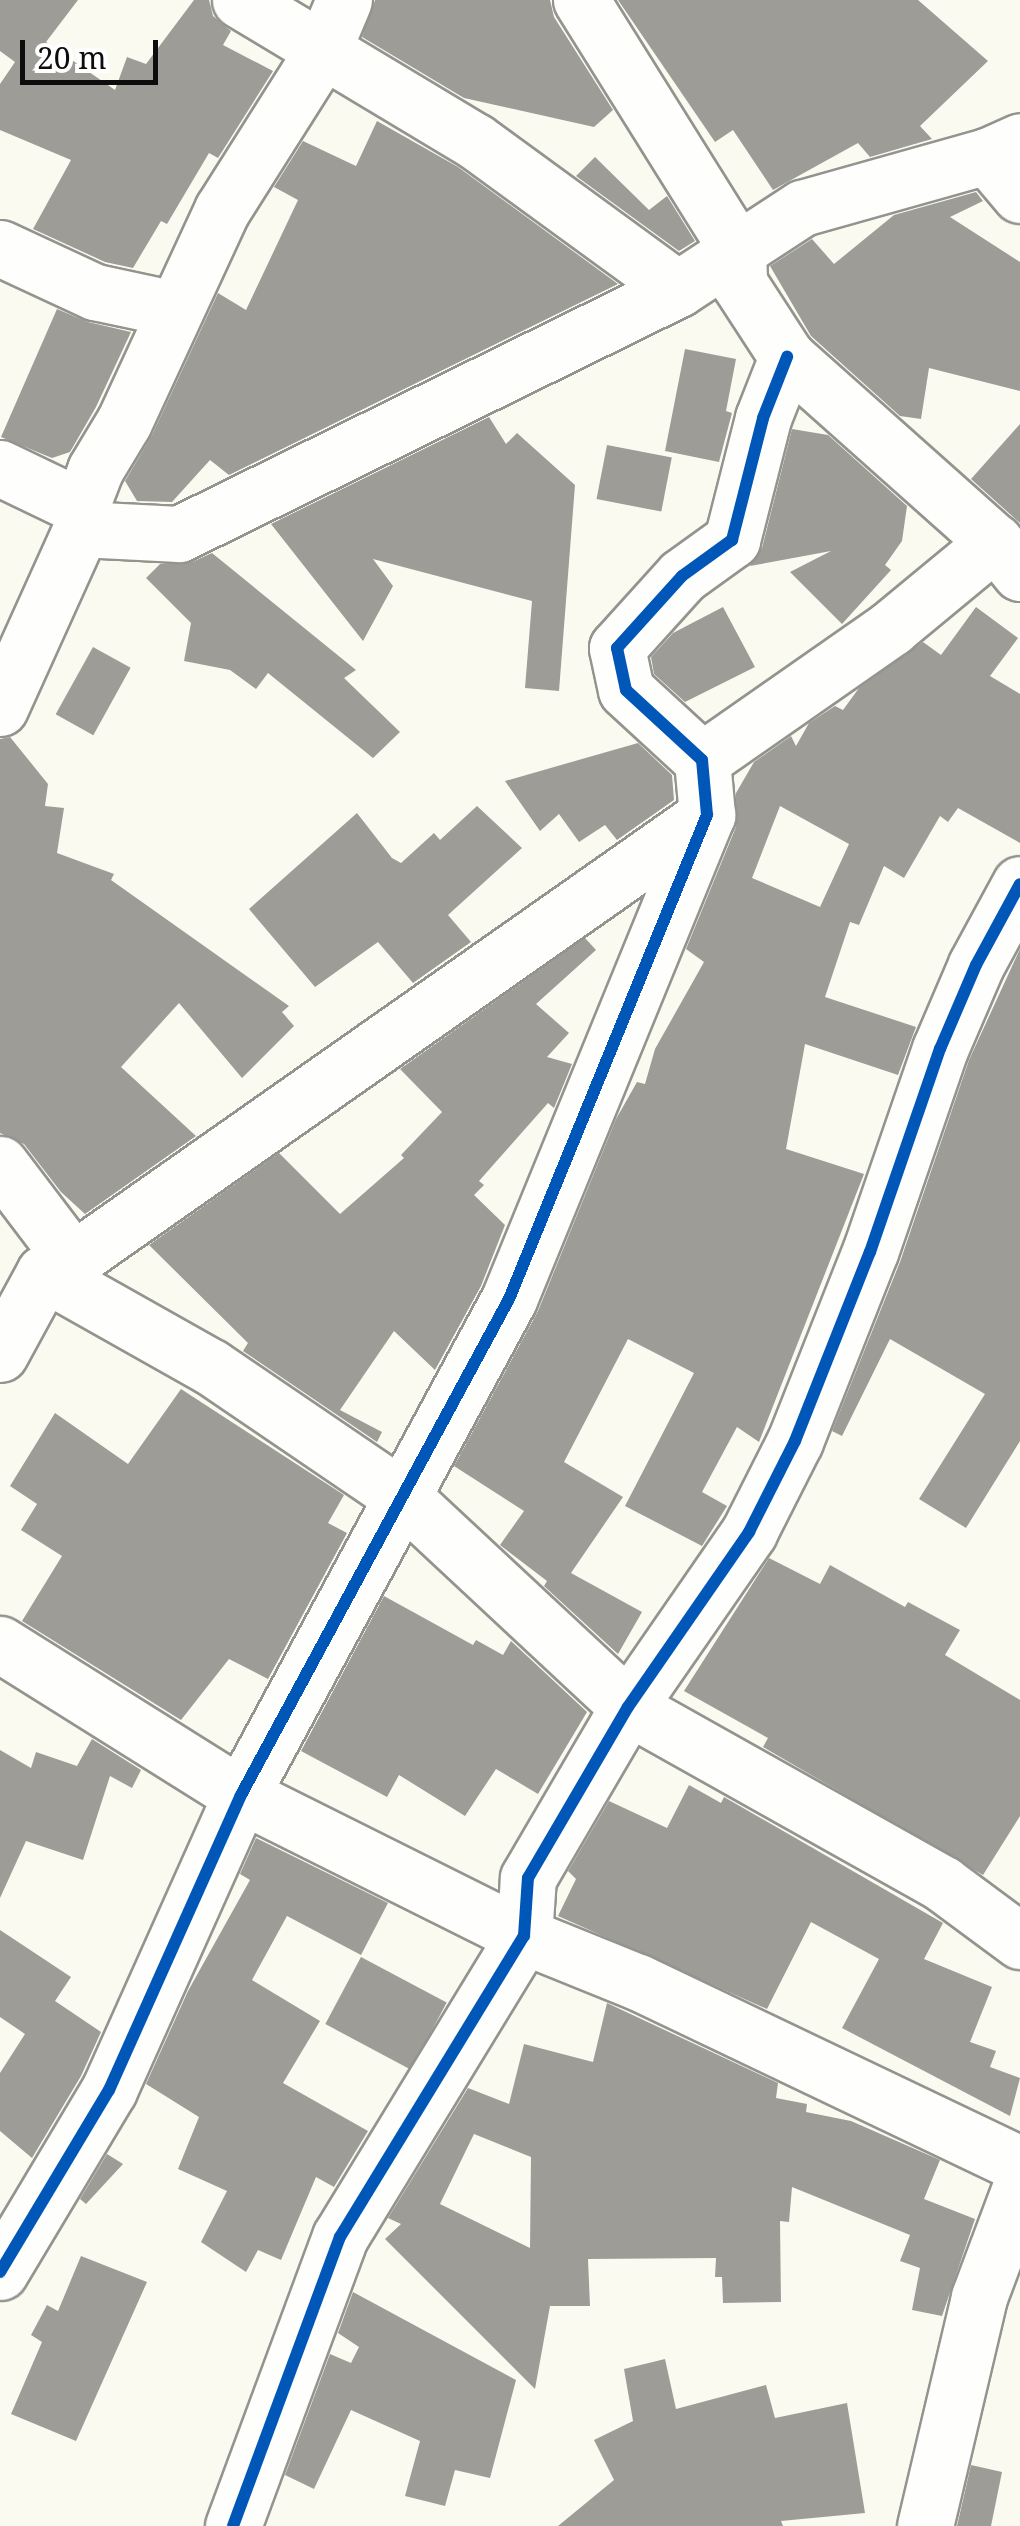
<!DOCTYPE html>
<html>
<head>
<meta charset="utf-8">
<style>
  body { margin:0 }
  #map { position:relative; width:1020px; height:2526px; overflow:hidden; background:#fbfaf0; font-family:"Noto Serif",serif }
  div>[style] { position:absolute }
  [style*='--x'] { left:calc(var(--x)*1px); top:calc(var(--y)*1px); width:calc(var(--w)*1px); rotate:calc(var(--a)*1deg) }
  .building>* { inset:0; background:#9e9c96; transform-origin:0 0 }
  .roads { filter:drop-shadow(2px 0 #94948f) drop-shadow(-2px 0 #94948f) drop-shadow(0 2px #94948f) drop-shadow(0 -2px #94948f) }
  .minor>* { height:55px; margin:-27.5px; padding:0 27.5px; transform-origin:27.5px; border-radius:27.5px; background:#fefefd }
  .cycleway>* { height:12px; margin:-6px; padding:0 6px; transform-origin:6px; border-radius:6px; background:#0057b8 }
  span { translate:-50% -50%; white-space:nowrap; text-align:center; line-height:1.15; -webkit-text-stroke:10px #fff; paint-order:stroke }
  .scale { position:absolute; left:20px; top:40px; width:138px; height:45px; box-sizing:border-box; border:5px solid #0d0d0d; border-top:0; padding-left:12px; font-size:30px; line-height:35px; white-space:nowrap; color:#0d0d0d; -webkit-text-stroke:8px #fff; paint-order:stroke }
</style>
</head>
<body>
<div id="map">
  <div class="building">
    <div style="clip-path:polygon(0 0,78px 0,46px 42px,115px 90px,127px 57px,146px 64px,194px 0,209px 0,213px 16px,231px 31px,223px 45px,273px 71px,218px 158px,209px 153px,167px 224px,161px 221px,133px 268px,105px 262px,33px 229px,71px 160px,0 130px,0 84px,15px 62px,0 51px)"></div>
    <div style="clip-path:polygon(375px 0,550px 0,554px 17px,613px 110px,594px 127px,464px 98px,362px 37px)"></div>
    <div style="clip-path:polygon(618px 0,918px 0,988px 61px,920px 126px,932px 139px,870px 157px,858px 143px,773px 190px,733px 130px,715px 142px)"></div>
    <div style="clip-path:polygon(377px 121px,458px 167px,618px 284px,229px 475px,210px 460px,172px 502px,137px 501px,125px 481px,152px 435px,218px 293px,246px 310px,298px 200px,274px 187px,303px 141px,356px 166px)"></div>
    <div style="clip-path:polygon(595px 157px,649px 210px,667px 196px,695px 241px,679px 251px,576px 176px)"></div>
    <div style="clip-path:polygon(976px 192px,983px 201px,950px 217px,1020px 262px,1020px 391px,929px 368px,921px 419px,900px 416px,811px 336px,770px 266px,812px 239px,834px 264px,894px 215px)"></div>
    <div style="clip-path:polygon(57px 309px,88px 322px,131px 332px,96px 407px,70px 452px,52px 458px,1px 437px)"></div>
    <div style="clip-path:polygon(685px 349px,736px 359px,726px 411px,732px 413px,719px 462px,665px 451px)"></div>
    <div style="clip-path:polygon(489px 417px,506px 444px,517px 433px,575px 485px,559px 691px,525px 688px,532px 601px,373px 559px,393px 586px,363px 641px,271px 524px)"></div>
    <div style="clip-path:polygon(1020px 424px,1020px 523px,971px 479px)"></div>
    <div style="clip-path:polygon(792px 429px,828px 435px,907px 506px,902px 541px,885px 565px,891px 570px,842px 624px,790px 572px,831px 551px,750px 566px,762px 548px)"></div>
    <div style="left:607px;top:445px;width:66px;height:55px;rotate:11deg"></div>
    <div style="clip-path:polygon(212px 553px,356px 670px,344px 678px,400px 732px,373px 758px,268px 673px,256px 689px,230px 670px,184px 661px,191px 623px,146px 578px,160px 564px,192px 562px)"></div>
    <div style="clip-path:polygon(723px 607px,755px 667px,685px 702px,654px 674px,651px 657px,673px 633px)"></div>
    <div style="clip-path:polygon(evenodd,976px 607px,1018px 638px,990px 676px,1020px 694px,1020px 843px,958px 808px,948px 822px,940px 816px,904px 878px,884px 866px,859px 925px,850px 922px,825px 997px,916px 1027px,898px 1075px,805px 1044px,786px 1149px,864px 1174px,759px 1442px,737px 1427px,702px 1492px,727px 1506px,702px 1546px,625px 1506px,694px 1373px,628px 1339px,564px 1462px,623px 1497px,571px 1573px,642px 1612px,618px 1654px,544px 1586px,547px 1581px,500px 1545px,524px 1511px,454px 1466px,538px 1311px,616px 1119px,637px 1082px,645px 1084px,655px 1049px,704px 962px,686px 949px,736px 827px,736px 793px,754px 762px,791px 736px,796px 746px,809px 723px,835px 706px,843px 710px,859px 688px,923px 642px,941px 655px,976px 607px,780px 806px,849px 844px,820px 907px,752px 878px,780px 806px)"></div>
    <div style="left:93px;top:647px;width:43px;height:77px;rotate:29deg"></div>
    <div style="clip-path:polygon(10px 737px,48px 784px,45px 806px,64px 808px,57px 853px,114px 874px,111px 880px,289px 1006px,282px 1012px,294px 1026px,242px 1078px,179px 1003px,121px 1067px,196px 1136px,85px 1214px,61px 1192px,24px 1144px,0 1133px,0 739px)"></div>
    <div style="clip-path:polygon(638px 743px,672px 775px,674px 800px,617px 840px,605px 825px,579px 842px,559px 814px,540px 831px,505px 781px)"></div>
    <div style="clip-path:polygon(477px 806px,522px 848px,448px 915px,471px 942px,413px 983px,378px 942px,315px 987px,249px 909px,357px 813px,392px 858px,401px 863px,434px 833px,440px 840px)"></div>
    <div style="clip-path:polygon(585px 938px,596px 950px,536px 1004px,569px 1033px,547px 1057px,572px 1064px,554px 1108px,548px 1103px,479px 1181px,484px 1185px,474px 1195px,505px 1225px,481px 1286px,435px 1370px,394px 1331px,340px 1410px,382px 1432px,377px 1442px,243px 1351px,248px 1343px,149px 1245px,279px 1153px,340px 1214px,404px 1158px,401px 1155px,442px 1112px,400px 1069px)"></div>
    <div style="clip-path:polygon(1020px 949px,1020px 1441px,966px 1528px,919px 1499px,985px 1394px,890px 1339px,842px 1436px,832px 1431px,900px 1262px,969px 1060px)"></div>
    <div style="clip-path:polygon(181px 1389px,344px 1495px,328px 1523px,347px 1533px,268px 1679px,229px 1659px,181px 1720px,22px 1621px,62px 1556px,21px 1530px,37px 1504px,10px 1486px,55px 1413px,128px 1464px)"></div>
    <div style="clip-path:polygon(769px 1558px,820px 1584px,830px 1565px,905px 1607px,908px 1602px,960px 1630px,945px 1655px,1020px 1700px,1020px 1816px,983px 1875px,763px 1747px,768px 1738px,684px 1691px)"></div>
    <div style="clip-path:polygon(384px 1596px,473px 1645px,476px 1640px,503px 1655px,511px 1641px,587px 1712px,538px 1794px,496px 1769px,465px 1816px,399px 1775px,387px 1797px,301px 1751px)"></div>
    <div style="clip-path:polygon(92px 1739px,141px 1770px,132px 1788px,110px 1776px,83px 1860px,26px 1841px,0 1898px,0 1750px,31px 1768px,36px 1752px,77px 1766px)"></div>
    <div style="clip-path:polygon(689px 1785px,721px 1803px,724px 1797px,943px 1923px,924px 1959px,992px 1987px,970px 2042px,996px 2051px,990px 2067px,1020px 2078px,1010px 2116px,842px 2028px,879px 1959px,811px 1922px,767px 2009px,558px 1916px,576px 1879px,568px 1871px,609px 1801px,667px 1828px)"></div>
    <div style="clip-path:polygon(256px 1838px,388px 1903px,361px 1955px,287px 1916px,252px 1980px,320px 2021px,283px 2083px,368px 2131px,334px 2187px,316px 2177px,281px 2260px,258px 2250px,246px 2272px,201px 2242px,227px 2191px,178px 2169px,199px 2117px,146px 2084px,188px 1991px,250px 1880px,240px 1874px)"></div>
    <div style="clip-path:polygon(0 1930px,71px 1977px,55px 2001px,101px 2032px,81px 2076px,32px 2158px,0 2131px,0 2073px,25px 2034px,0 2017px)"></div>
    <div style="left:361px;top:1957px;width:97px;height:76px;rotate:28deg"></div>
    <div style="clip-path:polygon(evenodd,607px 2003px,778px 2083px,776px 2098px,807px 2104px,806px 2112px,851px 2121px,940px 2160px,924px 2199px,975px 2219px,942px 2316px,912px 2310px,920px 2268px,900px 2261px,910px 2235px,792px 2187px,789px 2222px,780px 2221px,781px 2302px,723px 2303px,722px 2277px,715px 2277px,716px 2258px,588px 2259px,590px 2306px,550px 2306px,535px 2389px,385px 2239px,401px 2224px,388px 2218px,468px 2088px,509px 2104px,524px 2044px,593px 2062px,607px 2003px,474px 2134px,531px 2157px,530px 2248px,440px 2204px,474px 2134px)"></div>
    <div style="clip-path:polygon(107px 2154px,123px 2164px,86px 2204px,80px 2199px)"></div>
    <div style="clip-path:polygon(81px 2256px,147px 2282px,76px 2441px,11px 2414px,42px 2342px,31px 2335px,47px 2305px,58px 2311px)"></div>
    <div style="clip-path:polygon(353px 2292px,516px 2380px,490px 2478px,455px 2470px,445px 2506px,405px 2496px,420px 2441px,351px 2410px,314px 2489px,285px 2475px,330px 2354px,351px 2363px,359px 2347px,338px 2333px)"></div>
    <div style="clip-path:polygon(665px 2359px,676px 2409px,766px 2385px,775px 2418px,847px 2403px,865px 2513px,781px 2521px,783px 2526px,558px 2526px,614px 2480px,594px 2440px,633px 2421px,624px 2369px)"></div>
    <div style="clip-path:polygon(971px 2465px,1002px 2472px,991px 2526px,957px 2526px)"></div>
  </div>
  <div class="roads">
    <div class="minor">
      <div style="--x:240;--y:0;--w:274;--a:31"></div>
      <div style="--x:475;--y:141;--w:251;--a:36.1"></div>
      <div style="--x:581;--y:0;--w:296;--a:58"></div>
      <div style="--x:738;--y:251;--w:32;--a:88"></div>
      <div style="--x:739;--y:283;--w:88;--a:57"></div>
      <div style="--x:787;--y:357;--w:278;--a:41.7"></div>
      <div style="--x:995;--y:542;--w:40;--a:51"></div>
      <div style="--x:987;--y:156;--w:51;--a:49.8"></div>
      <div style="--x:0;--y:248;--w:105;--a:24.9"></div>
      <div style="--x:95;--y:292;--w:81;--a:12.1"></div>
      <div style="--x:0;--y:468;--w:90;--a:25.7"></div>
      <div style="--x:81;--y:529;--w:98;--a:2.9"></div>
      <div style="--x:179;--y:534;--w:556;--a:-26.15"></div>
      <div style="--x:678;--y:289;--w:148;--a:-33.2"></div>
      <div style="--x:802;--y:208;--w:192;--a:-15.7"></div>
      <div style="--x:987;--y:156;--w:36;--a:-24"></div>
      <div style="--x:0;--y:708;--w:196;--a:-65.7"></div>
      <div style="--x:81;--y:529;--w:22;--a:-90"></div>
      <div style="--x:81;--y:507;--w:40;--a:-69"></div>
      <div style="--x:95;--y:470;--w:56;--a:-58.9"></div>
      <div style="--x:124;--y:422;--w:234;--a:-65.2"></div>
      <div style="--x:222;--y:210;--w:189;--a:-57.7"></div>
      <div style="--x:323;--y:50;--w:54;--a:-67.2"></div>
      <div style="--x:702;--y:760;--w:231;--a:-34.9"></div>
      <div style="--x:891;--y:628;--w:135;--a:-39.6"></div>
      <div style="--x:0;--y:1164;--w:121;--a:52.8"></div>
      <div style="--x:44;--y:1273;--w:192;--a:29.4"></div>
      <div style="--x:211;--y:1367;--w:233;--a:34.2"></div>
      <div style="--x:404;--y:1498;--w:306;--a:43"></div>
      <div style="--x:628;--y:1707;--w:361;--a:29.3"></div>
      <div style="--x:943;--y:1884;--w:96;--a:36.5"></div>
      <div style="--x:0;--y:1354;--w:92;--a:-61.5"></div>
      <div style="--x:44;--y:1273;--w:32;--a:-24"></div>
      <div style="--x:73;--y:1260;--w:775;--a:-35.06"></div>
      <div style="--x:0;--y:1644;--w:284;--a:32.1"></div>
      <div style="--x:241;--y:1795;--w:316;--a:26.5"></div>
      <div style="--x:524;--y:1936;--w:123;--a:22"></div>
      <div style="--x:638;--y:1982;--w:423;--a:25.5"></div>
      <div style="--x:0;--y:2272;--w:212;--a:-59.1"></div>
      <div style="--x:109;--y:2090;--w:323;--a:-65.9"></div>
      <div style="--x:241;--y:1795;--w:564;--a:-61.62"></div>
      <div style="--x:509;--y:1299;--w:523;--a:-67.75"></div>
      <div style="--x:707;--y:815;--w:55;--a:-95.2"></div>
      <div style="--x:702;--y:760;--w:103;--a:-137.4"></div>
      <div style="--x:626;--y:690;--w:43;--a:-102.1"></div>
      <div style="--x:617;--y:648;--w:97;--a:-47.9"></div>
      <div style="--x:682;--y:576;--w:62;--a:-35.8"></div>
      <div style="--x:732;--y:540;--w:126;--a:-75.7"></div>
      <div style="--x:763;--y:418;--w:66;--a:-68.5"></div>
      <div style="--x:233;--y:2526;--w:308;--a:-69.7"></div>
      <div style="--x:340;--y:2237;--w:353;--a:-58.6"></div>
      <div style="--x:524;--y:1936;--w:58;--a:-86.1"></div>
      <div style="--x:528;--y:1878;--w:198;--a:-59.7"></div>
      <div style="--x:628;--y:1707;--w:213;--a:-55.3"></div>
      <div style="--x:749;--y:1532;--w:102;--a:-63.2"></div>
      <div style="--x:795;--y:1441;--w:203;--a:-68.4"></div>
      <div style="--x:870;--y:1252;--w:215;--a:-71"></div>
      <div style="--x:940;--y:1049;--w:91;--a:-66.8"></div>
      <div style="--x:976;--y:965;--w:92;--a:-61.5"></div>
      <div style="--x:925;--y:2526;--w:235;--a:-76.7"></div>
      <div style="--x:979;--y:2297;--w:116;--a:-69.4"></div>
    </div>
  </div>
  <div class="cycleway">
    <div style="--x:0;--y:2272;--w:212;--a:-59.1"></div>
    <div style="--x:109;--y:2090;--w:323;--a:-65.9"></div>
    <div style="--x:241;--y:1795;--w:564;--a:-61.62"></div>
    <div style="--x:509;--y:1299;--w:523;--a:-67.75"></div>
    <div style="--x:707;--y:815;--w:55;--a:-95.2"></div>
    <div style="--x:702;--y:760;--w:103;--a:-137.4"></div>
    <div style="--x:626;--y:690;--w:43;--a:-102.1"></div>
    <div style="--x:617;--y:648;--w:97;--a:-47.9"></div>
    <div style="--x:682;--y:576;--w:62;--a:-35.8"></div>
    <div style="--x:732;--y:540;--w:126;--a:-75.7"></div>
    <div style="--x:763;--y:418;--w:66;--a:-68.5"></div>
    <div style="--x:233;--y:2526;--w:308;--a:-69.7"></div>
    <div style="--x:340;--y:2237;--w:353;--a:-58.6"></div>
    <div style="--x:524;--y:1936;--w:58;--a:-86.1"></div>
    <div style="--x:528;--y:1878;--w:198;--a:-59.7"></div>
    <div style="--x:628;--y:1707;--w:213;--a:-55.3"></div>
    <div style="--x:749;--y:1532;--w:102;--a:-63.2"></div>
    <div style="--x:795;--y:1441;--w:203;--a:-68.4"></div>
    <div style="--x:870;--y:1252;--w:215;--a:-71"></div>
    <div style="--x:940;--y:1049;--w:91;--a:-66.8"></div>
    <div style="--x:976;--y:965;--w:92;--a:-61.5"></div>
  </div>
  <div class="scale">20 m</div>
</div>
</body>
</html>
